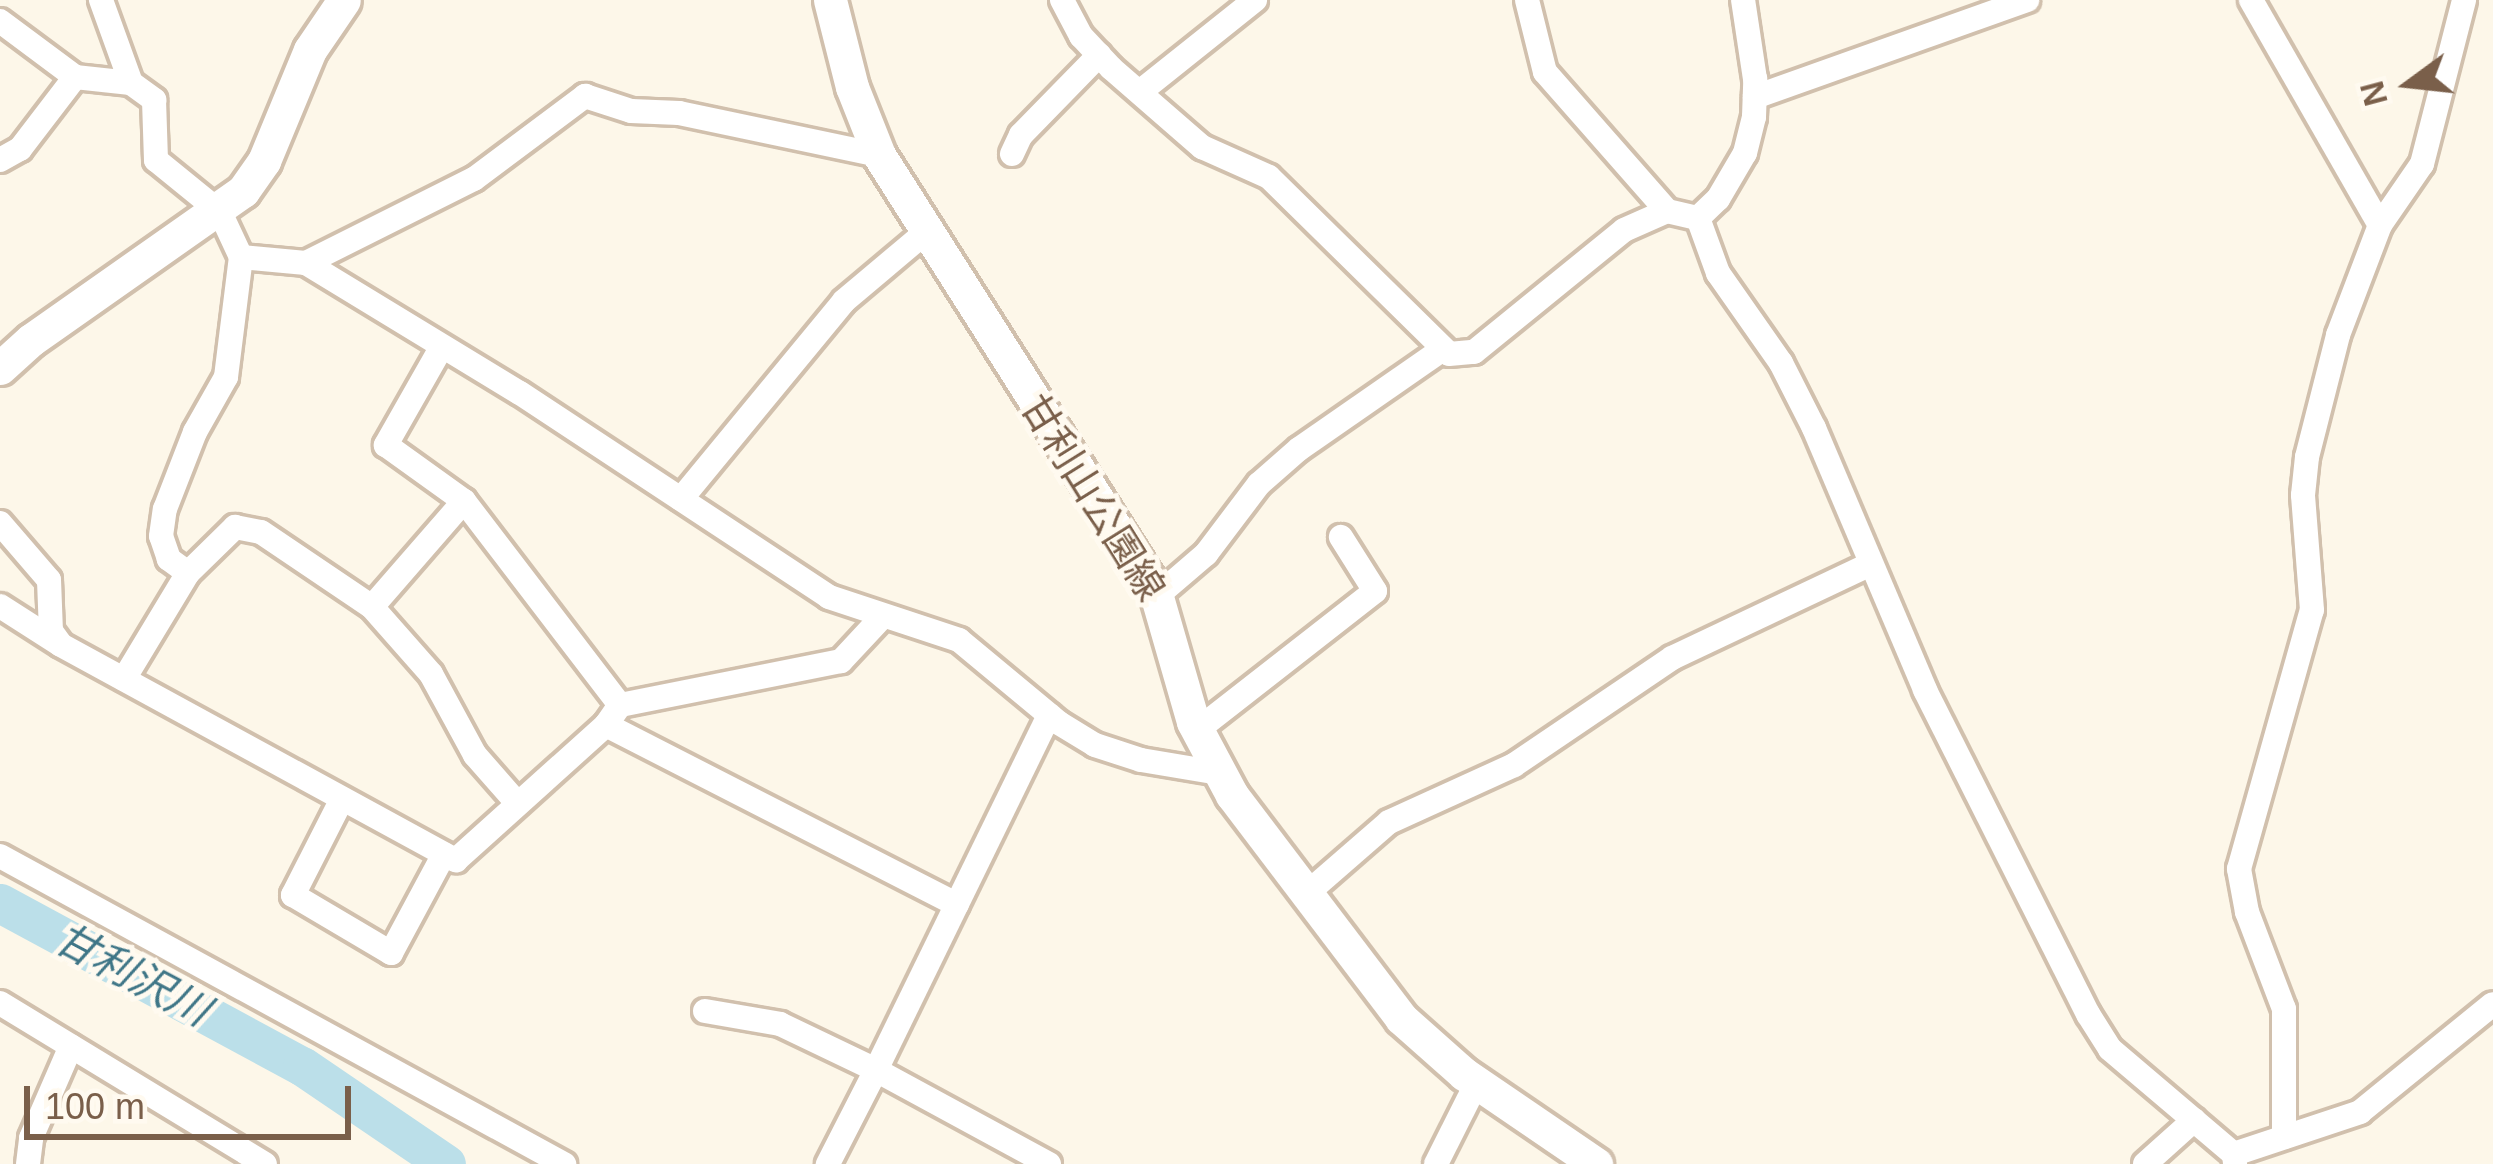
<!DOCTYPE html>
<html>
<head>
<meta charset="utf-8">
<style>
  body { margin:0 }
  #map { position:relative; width:2493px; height:1164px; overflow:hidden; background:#fdf7e9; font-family:Arial,"Noto Sans JP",sans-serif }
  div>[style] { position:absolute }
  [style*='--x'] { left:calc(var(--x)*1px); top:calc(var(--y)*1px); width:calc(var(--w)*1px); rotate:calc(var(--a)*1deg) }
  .river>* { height:39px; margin:-19.5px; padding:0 19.5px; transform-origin:19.5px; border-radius:19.5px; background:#bbdfe9 }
  .roads { filter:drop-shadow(3px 0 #d1c0ad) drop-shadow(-3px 0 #d1c0ad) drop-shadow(0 3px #d1c0ad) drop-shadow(0 -3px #d1c0ad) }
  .street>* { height:24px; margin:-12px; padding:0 12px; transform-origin:12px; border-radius:12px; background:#fff }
  .secondary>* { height:33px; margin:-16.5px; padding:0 16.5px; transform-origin:16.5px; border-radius:16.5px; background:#fff }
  span { translate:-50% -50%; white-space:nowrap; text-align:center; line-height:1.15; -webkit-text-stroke:10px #fffaf0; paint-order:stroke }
  .street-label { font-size:39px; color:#7a5f4a }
  .water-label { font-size:42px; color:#3f7687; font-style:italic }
  .north { position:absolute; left:2349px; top:24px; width:120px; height:120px; -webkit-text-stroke:9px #fffaf0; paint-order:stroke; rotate:255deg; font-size:33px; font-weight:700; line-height:48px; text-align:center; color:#7a5f4a }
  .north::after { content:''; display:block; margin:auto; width:42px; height:54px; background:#7a5f4a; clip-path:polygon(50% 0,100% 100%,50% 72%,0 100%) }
  .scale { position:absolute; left:24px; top:1086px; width:327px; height:54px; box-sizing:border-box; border:6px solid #7a5f4a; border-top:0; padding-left:15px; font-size:36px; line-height:42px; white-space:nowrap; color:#7a5f4a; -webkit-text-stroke:9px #fffaf0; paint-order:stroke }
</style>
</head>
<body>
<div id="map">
  <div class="river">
    <div style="--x:0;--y:903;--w:343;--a:28.4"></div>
    <div style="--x:302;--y:1066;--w:174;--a:34.2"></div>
  </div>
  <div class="roads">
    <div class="street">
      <div style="--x:101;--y:0;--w:88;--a:70.1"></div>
      <div style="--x:1062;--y:0;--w:41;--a:62.2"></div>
      <div style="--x:1081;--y:36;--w:44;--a:46.8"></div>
      <div style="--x:1111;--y:68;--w:121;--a:41"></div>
      <div style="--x:1202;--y:147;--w:73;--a:24.1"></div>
      <div style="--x:1269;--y:177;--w:252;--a:44.5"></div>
      <div style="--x:1449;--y:354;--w:25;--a:-5"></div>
      <div style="--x:1474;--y:352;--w:193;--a:-39.1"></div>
      <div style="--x:1624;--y:230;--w:47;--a:-23.8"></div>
      <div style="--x:1667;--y:211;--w:32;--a:13"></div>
      <div style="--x:1527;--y:0;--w:74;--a:76"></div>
      <div style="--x:1545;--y:72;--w:185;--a:48.7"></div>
      <div style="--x:2251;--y:0;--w:259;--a:60.2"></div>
      <div style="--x:0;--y:21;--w:94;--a:36.7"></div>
      <div style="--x:75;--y:77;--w:56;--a:6.1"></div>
      <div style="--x:131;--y:83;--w:29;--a:36"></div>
      <div style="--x:154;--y:100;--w:60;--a:88.1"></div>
      <div style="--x:156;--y:160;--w:82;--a:39.1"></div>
      <div style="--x:220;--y:212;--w:50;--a:65"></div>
      <div style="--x:241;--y:257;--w:65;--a:5.3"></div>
      <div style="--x:306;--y:263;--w:250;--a:31.3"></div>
      <div style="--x:520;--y:393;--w:370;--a:33.4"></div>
      <div style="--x:829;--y:597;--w:137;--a:18.3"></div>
      <div style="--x:959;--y:640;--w:130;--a:39.7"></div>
      <div style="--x:1059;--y:723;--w:42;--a:31.4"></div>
      <div style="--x:1095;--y:745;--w:48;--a:18.1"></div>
      <div style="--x:1141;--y:760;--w:79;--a:9.5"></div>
      <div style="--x:1141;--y:91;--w:146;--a:-38.6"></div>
      <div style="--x:1755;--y:97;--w:289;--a:-19.6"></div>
      <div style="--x:1012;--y:154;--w:21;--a:-65"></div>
      <div style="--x:1021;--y:135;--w:112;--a:-45.7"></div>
      <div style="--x:0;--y:160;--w:23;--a:-29"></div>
      <div style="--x:20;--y:149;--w:91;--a:-52.6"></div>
      <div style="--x:1698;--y:218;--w:59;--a:70"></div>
      <div style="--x:1718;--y:273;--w:110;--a:55"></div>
      <div style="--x:1781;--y:363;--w:73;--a:63.1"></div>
      <div style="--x:1814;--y:428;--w:285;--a:67"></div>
      <div style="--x:1925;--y:690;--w:363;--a:63.3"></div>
      <div style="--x:2088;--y:1014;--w:41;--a:57.8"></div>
      <div style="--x:2110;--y:1049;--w:162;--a:40.3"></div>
      <div style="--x:2234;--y:1154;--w:10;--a:84"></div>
      <div style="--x:1698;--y:218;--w:28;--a:-44"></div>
      <div style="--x:1718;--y:199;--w:53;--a:-59.6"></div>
      <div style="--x:1745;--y:153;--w:37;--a:-76"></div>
      <div style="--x:1754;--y:117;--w:38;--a:-88"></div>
      <div style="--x:1755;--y:79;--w:80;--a:-98.6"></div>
      <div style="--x:306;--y:263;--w:188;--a:-26.6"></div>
      <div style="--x:474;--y:179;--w:139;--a:-36.8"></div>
      <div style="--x:585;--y:96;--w:48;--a:18.1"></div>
      <div style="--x:631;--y:111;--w:48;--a:2.4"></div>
      <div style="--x:679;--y:113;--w:204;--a:11.9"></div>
      <div style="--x:441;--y:348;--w:112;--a:119.6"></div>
      <div style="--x:386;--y:445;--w:96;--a:35.7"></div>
      <div style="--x:464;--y:501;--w:257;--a:52.6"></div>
      <div style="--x:681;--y:499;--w:256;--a:-50.5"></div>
      <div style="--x:844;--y:301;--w:107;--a:-40.1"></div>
      <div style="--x:464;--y:501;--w:140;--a:131"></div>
      <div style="--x:372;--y:607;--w:89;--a:48.6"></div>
      <div style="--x:431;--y:674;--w:92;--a:61.5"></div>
      <div style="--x:475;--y:755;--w:65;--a:48.7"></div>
      <div style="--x:0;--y:523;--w:75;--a:49.3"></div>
      <div style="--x:49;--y:580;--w:51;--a:87.8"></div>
      <div style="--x:51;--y:631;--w:17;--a:54"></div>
      <div style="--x:61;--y:645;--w:450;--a:28.6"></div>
      <div style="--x:456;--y:860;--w:202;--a:-42"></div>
      <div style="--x:188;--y:573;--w:66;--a:-44.4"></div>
      <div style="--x:235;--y:527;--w:26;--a:11"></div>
      <div style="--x:261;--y:532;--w:134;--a:34"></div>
      <div style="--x:1157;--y:596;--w:65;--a:-40.6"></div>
      <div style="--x:1206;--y:554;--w:88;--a:-52.9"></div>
      <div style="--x:1259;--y:484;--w:53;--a:-41.2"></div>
      <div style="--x:1299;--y:449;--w:175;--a:-34.8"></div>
      <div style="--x:0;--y:606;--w:69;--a:32.5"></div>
      <div style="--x:883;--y:616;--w:62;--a:133"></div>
      <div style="--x:841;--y:661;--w:225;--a:168.7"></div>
      <div style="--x:620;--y:705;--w:24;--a:125"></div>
      <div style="--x:606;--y:725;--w:394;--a:27.1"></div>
      <div style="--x:124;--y:679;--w:124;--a:-58.9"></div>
      <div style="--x:188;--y:573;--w:24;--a:-144"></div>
      <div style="--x:169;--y:559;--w:24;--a:-109"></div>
      <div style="--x:161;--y:536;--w:27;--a:-82"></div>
      <div style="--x:165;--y:509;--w:83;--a:-68.7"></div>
      <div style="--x:195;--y:432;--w:63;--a:-60.6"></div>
      <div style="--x:226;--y:377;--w:121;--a:-82.9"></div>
      <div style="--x:1196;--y:731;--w:227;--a:-38"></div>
      <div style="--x:1375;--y:591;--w:64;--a:-122.2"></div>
      <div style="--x:342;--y:799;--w:108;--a:117"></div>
      <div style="--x:293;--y:895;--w:114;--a:30.6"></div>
      <div style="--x:391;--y:953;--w:112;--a:-61.8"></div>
      <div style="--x:0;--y:856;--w:643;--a:28.64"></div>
      <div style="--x:1305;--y:895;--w:111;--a:-41"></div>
      <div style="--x:1389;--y:822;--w:137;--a:-24.5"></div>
      <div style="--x:1514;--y:765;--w:191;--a:-34.1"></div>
      <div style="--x:1672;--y:658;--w:218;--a:-25.3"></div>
      <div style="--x:0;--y:1003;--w:310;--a:31.3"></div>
      <div style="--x:705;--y:1011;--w:76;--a:9.8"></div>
      <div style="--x:780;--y:1024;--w:106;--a:25.6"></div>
      <div style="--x:876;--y:1070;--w:106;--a:117.1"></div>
      <div style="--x:2284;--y:1137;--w:128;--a:-90"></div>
      <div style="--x:2284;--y:1009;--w:104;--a:-110.9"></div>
      <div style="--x:2247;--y:912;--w:44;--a:-100.5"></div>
      <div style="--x:2239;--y:869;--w:269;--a:-74.3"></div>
      <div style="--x:2312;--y:610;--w:115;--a:-94.5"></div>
      <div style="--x:2303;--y:495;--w:38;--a:-84"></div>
      <div style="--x:2307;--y:457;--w:126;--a:-75.7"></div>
      <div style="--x:2338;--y:335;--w:118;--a:-69.1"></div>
      <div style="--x:2380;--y:225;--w:74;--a:-55.5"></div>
      <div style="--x:2422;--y:164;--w:169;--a:-75.6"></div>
      <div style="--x:2234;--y:1154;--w:133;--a:-18.4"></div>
      <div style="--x:2360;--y:1112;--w:171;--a:-39.1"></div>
      <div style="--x:28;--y:1164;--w:26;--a:-83"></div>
      <div style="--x:31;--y:1138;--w:100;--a:-66.5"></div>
      <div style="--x:1049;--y:1164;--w:197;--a:-151.5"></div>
      <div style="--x:876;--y:1070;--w:395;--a:-64"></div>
      <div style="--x:1436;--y:1164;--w:92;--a:-63.4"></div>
      <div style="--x:2145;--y:1164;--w:66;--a:-41.9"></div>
    </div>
    <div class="secondary">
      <div style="--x:830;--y:0;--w:90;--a:75.8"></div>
      <div style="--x:852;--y:87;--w:73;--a:68.3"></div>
      <div style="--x:879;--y:155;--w:515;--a:57.61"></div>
      <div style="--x:1155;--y:590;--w:137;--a:73.9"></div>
      <div style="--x:1193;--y:722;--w:83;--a:61.9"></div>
      <div style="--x:1232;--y:795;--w:280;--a:52.8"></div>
      <div style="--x:1401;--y:1018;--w:84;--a:41.6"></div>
      <div style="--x:1464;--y:1074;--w:160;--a:34.3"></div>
      <div style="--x:0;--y:368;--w:42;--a:-42.1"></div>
      <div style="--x:31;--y:340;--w:259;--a:-35.1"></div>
      <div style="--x:243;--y:191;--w:37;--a:-55"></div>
      <div style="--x:264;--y:161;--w:120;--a:-67.5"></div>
      <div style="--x:310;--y:50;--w:60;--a:-55.8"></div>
    </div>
  </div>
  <div class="street-label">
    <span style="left:1092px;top:498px;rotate:58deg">甘利山公園線</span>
  </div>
  <div class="water-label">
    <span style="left:132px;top:975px;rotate:28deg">甘利沢川</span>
  </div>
  <div class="north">N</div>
  <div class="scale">100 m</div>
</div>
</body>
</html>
